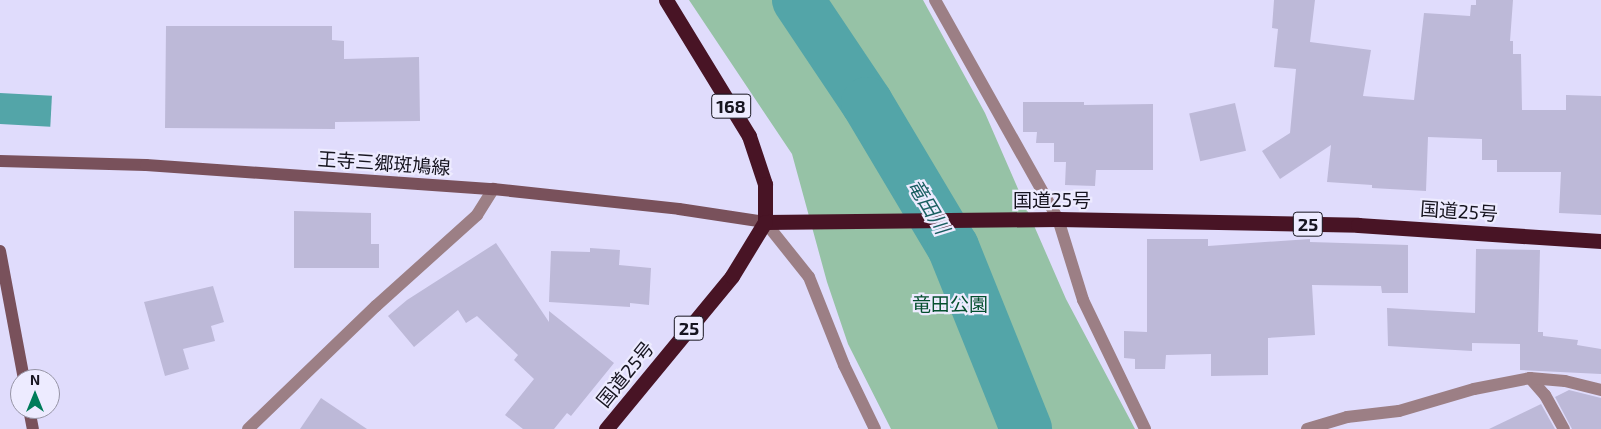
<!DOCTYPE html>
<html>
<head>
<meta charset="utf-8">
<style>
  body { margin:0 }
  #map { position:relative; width:1601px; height:429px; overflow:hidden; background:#e0dcfc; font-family:"Exo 2","Noto Sans JP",sans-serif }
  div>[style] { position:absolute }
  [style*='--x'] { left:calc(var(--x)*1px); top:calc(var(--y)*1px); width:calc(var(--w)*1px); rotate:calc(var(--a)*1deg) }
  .green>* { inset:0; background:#96c2a6 }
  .water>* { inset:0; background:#53a5a8; transform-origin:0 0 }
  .river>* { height:52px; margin:-26px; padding:0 26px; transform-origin:26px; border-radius:26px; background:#53a5a8 }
  .building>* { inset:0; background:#bdb9d8; transform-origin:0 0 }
  .lane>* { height:12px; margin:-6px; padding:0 6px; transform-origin:6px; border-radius:6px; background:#9c7f85 }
  .street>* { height:12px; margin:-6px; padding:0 6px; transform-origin:6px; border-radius:6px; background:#9c7f85 }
  .secondary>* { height:12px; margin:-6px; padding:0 6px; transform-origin:6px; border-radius:6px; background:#79515b }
  .highway>* { height:15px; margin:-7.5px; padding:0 7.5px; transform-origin:7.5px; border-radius:7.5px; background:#481425 }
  span { translate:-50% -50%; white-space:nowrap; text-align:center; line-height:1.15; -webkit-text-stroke:4.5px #edebff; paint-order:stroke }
  .shield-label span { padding:1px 4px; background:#edebff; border:1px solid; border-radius:4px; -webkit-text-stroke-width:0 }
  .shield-label { font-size:18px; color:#171520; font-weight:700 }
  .street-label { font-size:19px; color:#171520 }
  .park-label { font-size:19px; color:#044f2e }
  .water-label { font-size:20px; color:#195e60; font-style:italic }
  .north { position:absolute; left:10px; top:369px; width:50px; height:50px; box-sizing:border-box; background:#edebff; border:1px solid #9795a6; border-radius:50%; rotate:0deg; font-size:14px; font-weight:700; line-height:20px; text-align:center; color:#171520 }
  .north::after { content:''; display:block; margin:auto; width:18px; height:22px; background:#007c5a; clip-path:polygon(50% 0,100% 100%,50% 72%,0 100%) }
</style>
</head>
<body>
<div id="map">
  <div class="green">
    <div style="clip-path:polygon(689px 0,923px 0,985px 113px,1066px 299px,1135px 429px,891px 429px,848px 344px,827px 282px,792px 154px)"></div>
  </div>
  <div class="water">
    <div style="left:0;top:93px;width:52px;height:31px;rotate:3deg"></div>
  </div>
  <div class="river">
    <div style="--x:798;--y:0;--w:124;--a:56.2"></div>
    <div style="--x:867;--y:103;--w:168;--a:59.2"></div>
    <div style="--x:953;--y:247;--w:196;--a:68.1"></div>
  </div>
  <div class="building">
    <div style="clip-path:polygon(1274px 0,1315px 0,1310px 42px,1371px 50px,1363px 96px,1414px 100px,1424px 13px,1470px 16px,1471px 5px,1476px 5px,1476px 0,1513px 0,1510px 41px,1513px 41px,1513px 54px,1521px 54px,1522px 110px,1566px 110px,1566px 95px,1601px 96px,1601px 215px,1559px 213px,1561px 172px,1497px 172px,1497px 160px,1482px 160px,1482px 139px,1428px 137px,1426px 191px,1372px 188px,1372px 185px,1327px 182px,1331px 145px,1280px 179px,1262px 151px,1290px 133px,1296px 69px,1274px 67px,1278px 29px,1272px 28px)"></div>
    <div style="clip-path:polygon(166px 26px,332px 26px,332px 40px,344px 41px,344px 59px,419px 57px,420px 121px,335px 122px,335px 129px,165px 128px)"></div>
    <div style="clip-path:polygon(1023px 102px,1084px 102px,1084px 105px,1153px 104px,1153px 170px,1096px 170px,1095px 186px,1065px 185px,1066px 162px,1054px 162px,1054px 143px,1036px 143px,1037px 132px,1023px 132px)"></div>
    <div style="left:1235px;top:103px;width:49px;height:47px;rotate:77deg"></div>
    <div style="clip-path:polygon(294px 211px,371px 213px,371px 244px,379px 244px,379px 268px,294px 268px)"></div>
    <div style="clip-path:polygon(1147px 239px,1208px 239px,1208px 246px,1310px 239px,1310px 242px,1408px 245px,1408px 293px,1382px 293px,1381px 286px,1312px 285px,1315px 335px,1268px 338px,1268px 375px,1211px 376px,1211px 354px,1166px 355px,1165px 369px,1135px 369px,1135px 359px,1124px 358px,1124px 331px,1147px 332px)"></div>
    <div style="clip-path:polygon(496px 243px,549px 322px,549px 311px,614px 363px,571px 416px,567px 413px,554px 429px,523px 429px,505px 415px,534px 379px,514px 360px,518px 355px,477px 316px,466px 323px,458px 310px,414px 347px,388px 316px,407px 300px)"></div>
    <div style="clip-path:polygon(590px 248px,620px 250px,619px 265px,651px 268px,649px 305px,630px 303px,630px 307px,549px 302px,551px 251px,590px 252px)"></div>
    <div style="clip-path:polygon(1476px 249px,1540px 250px,1538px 332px,1543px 332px,1543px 336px,1578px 340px,1577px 345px,1601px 349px,1601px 374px,1520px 370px,1520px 344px,1472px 343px,1472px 351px,1388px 346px,1387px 308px,1475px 313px)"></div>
    <div style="clip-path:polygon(213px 286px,224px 322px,211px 326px,215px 341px,183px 349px,189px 369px,165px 376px,144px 302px)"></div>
    <div style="clip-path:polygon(1569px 390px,1601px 398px,1601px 429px,1572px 429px,1555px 397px)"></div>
    <div style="clip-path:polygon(321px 398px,367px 429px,300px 429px)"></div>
    <div style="clip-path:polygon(1541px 404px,1555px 429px,1489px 429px)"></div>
  </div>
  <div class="lane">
    <div style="--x:1530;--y:378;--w:23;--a:49"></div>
    <div style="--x:1545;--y:395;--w:39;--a:61"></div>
  </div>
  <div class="street">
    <div style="--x:935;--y:0;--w:251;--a:60.7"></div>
    <div style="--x:1058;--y:219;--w:85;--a:72.8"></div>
    <div style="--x:1083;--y:300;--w:143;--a:64.3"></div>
    <div style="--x:765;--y:222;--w:70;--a:51.3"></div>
    <div style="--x:809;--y:277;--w:95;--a:68.3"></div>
    <div style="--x:844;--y:365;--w:71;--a:64.2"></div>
    <div style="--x:248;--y:429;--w:178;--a:-43.9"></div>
    <div style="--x:376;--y:306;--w:136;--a:-42"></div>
    <div style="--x:477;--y:215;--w:31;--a:-58"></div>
    <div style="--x:1307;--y:429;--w:42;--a:-16.7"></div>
    <div style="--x:1347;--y:417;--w:52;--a:-6.6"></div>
    <div style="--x:1399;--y:411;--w:78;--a:-16.3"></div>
    <div style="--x:1474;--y:389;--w:57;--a:-11.1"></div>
    <div style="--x:1530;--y:378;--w:35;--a:5"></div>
    <div style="--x:1565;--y:381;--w:37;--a:14"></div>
  </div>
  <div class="secondary">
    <div style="--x:0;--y:161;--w:146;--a:1.6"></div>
    <div style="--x:146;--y:165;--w:348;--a:4"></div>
    <div style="--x:493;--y:189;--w:187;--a:6.1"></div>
    <div style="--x:679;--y:209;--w:87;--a:8.6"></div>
    <div style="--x:0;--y:251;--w:130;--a:79.4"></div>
    <div style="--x:29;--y:409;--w:20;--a:79"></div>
  </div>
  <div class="highway">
    <div style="--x:666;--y:0;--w:159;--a:58.6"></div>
    <div style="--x:749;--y:136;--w:51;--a:71.6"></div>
    <div style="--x:765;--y:184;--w:38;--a:90"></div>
    <div style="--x:765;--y:222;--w:293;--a:-0.6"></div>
    <div style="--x:1058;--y:219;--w:300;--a:1.1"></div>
    <div style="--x:1358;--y:225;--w:244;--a:3.8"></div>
    <div style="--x:606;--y:429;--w:198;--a:-50.5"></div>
    <div style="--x:732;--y:276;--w:63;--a:-58.6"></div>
  </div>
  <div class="shield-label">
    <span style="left:731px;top:106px">168</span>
    <span style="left:1308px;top:224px">25</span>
    <span style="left:689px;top:328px">25</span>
  </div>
  <div class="street-label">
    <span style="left:384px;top:163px;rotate:4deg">王寺三郷斑鳩線</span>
    <span style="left:1052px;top:200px">国道25号</span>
    <span style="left:1459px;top:211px;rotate:4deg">国道25号</span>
    <span style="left:625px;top:374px;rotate:-51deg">国道25号</span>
  </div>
  <div class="park-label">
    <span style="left:950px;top:304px">竜田公園</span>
  </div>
  <div class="water-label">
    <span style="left:929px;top:206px;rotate:59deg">竜田川</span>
  </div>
  <div class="north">N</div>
</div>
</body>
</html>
